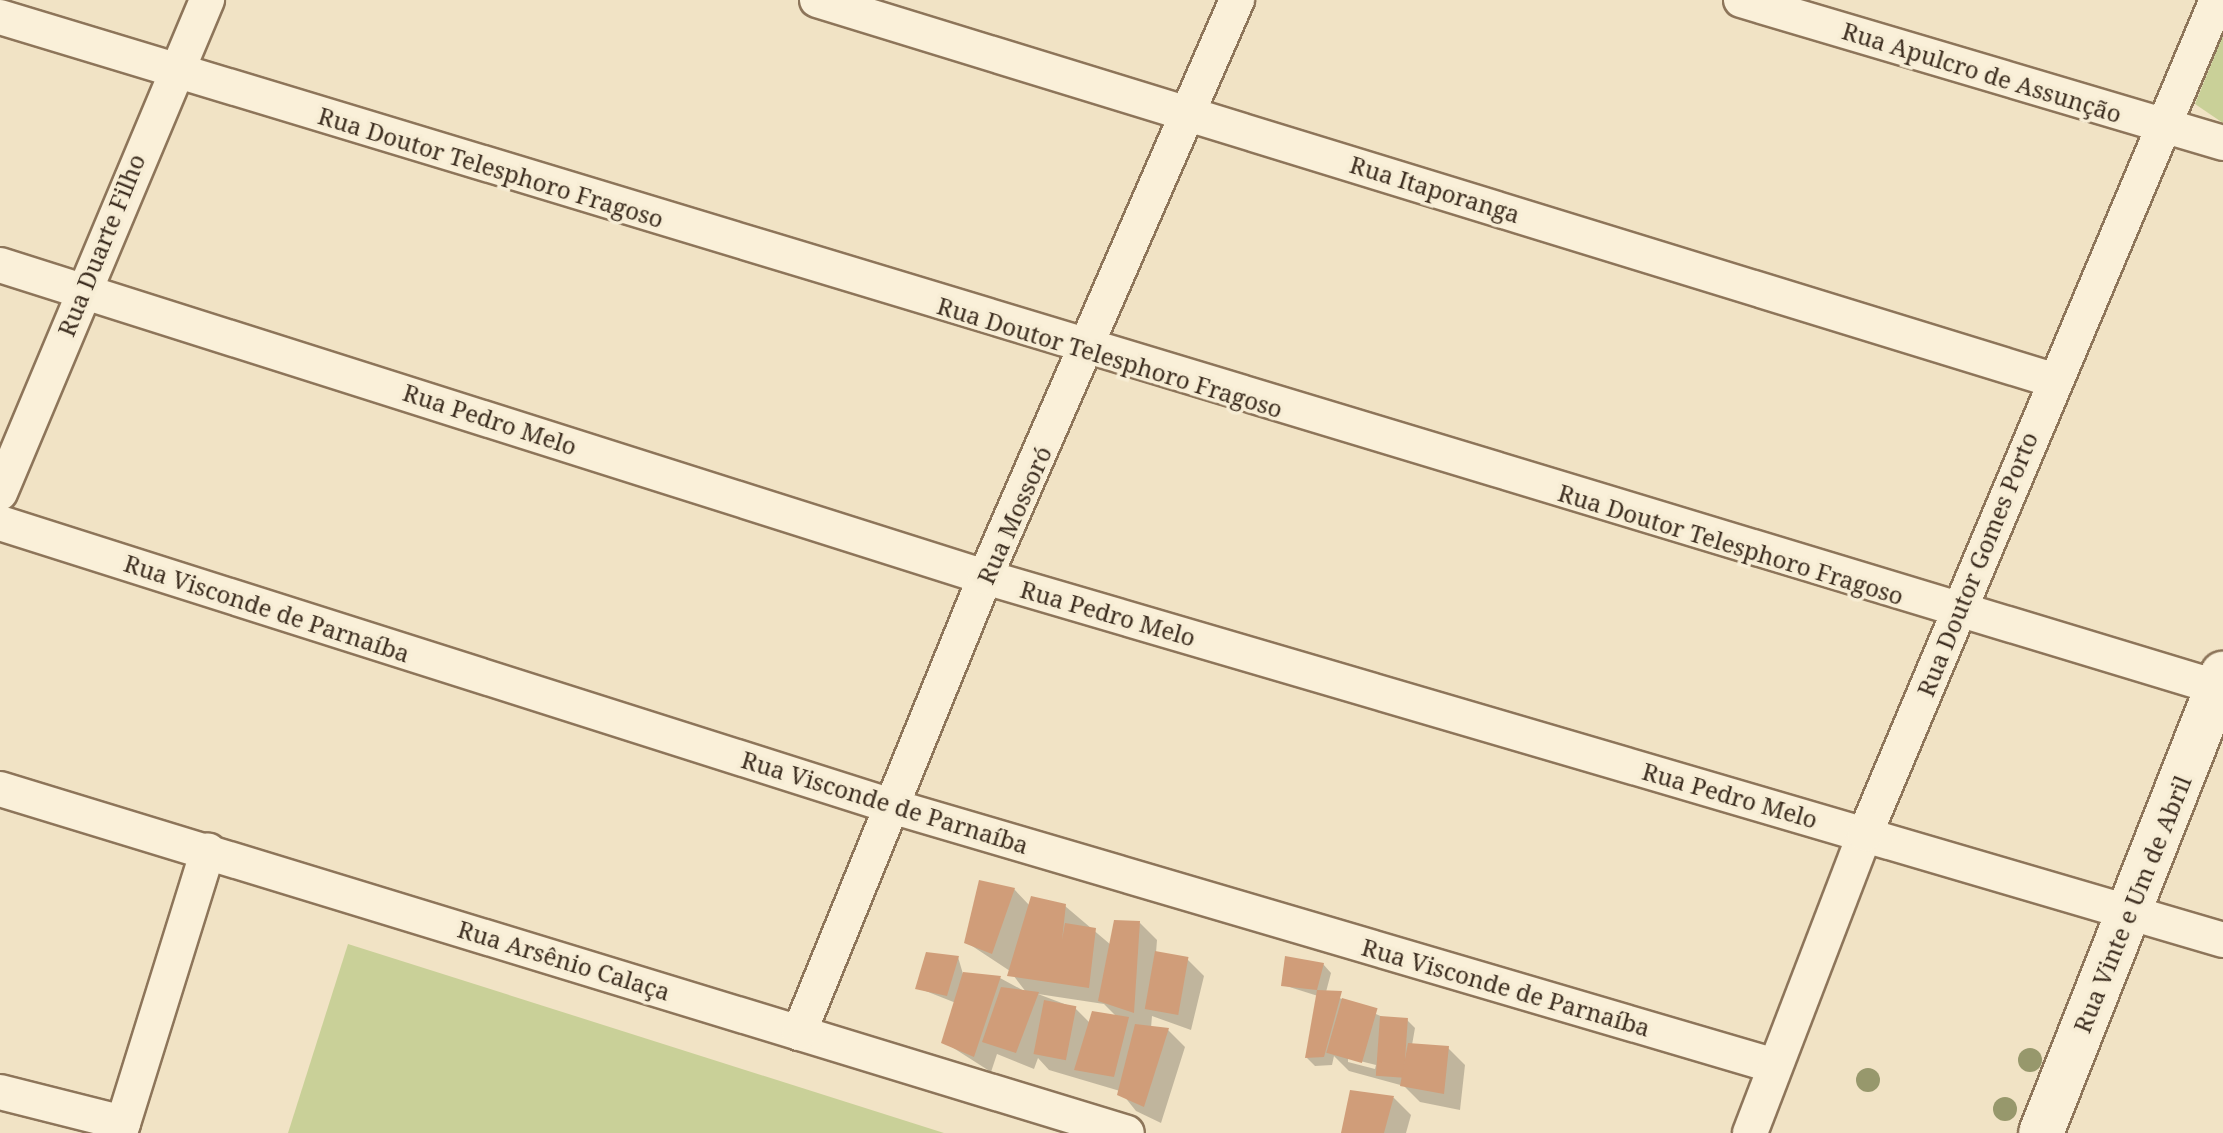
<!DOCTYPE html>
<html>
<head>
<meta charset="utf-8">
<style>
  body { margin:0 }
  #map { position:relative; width:2223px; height:1133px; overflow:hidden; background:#f1e3c5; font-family:"Noto Serif",serif }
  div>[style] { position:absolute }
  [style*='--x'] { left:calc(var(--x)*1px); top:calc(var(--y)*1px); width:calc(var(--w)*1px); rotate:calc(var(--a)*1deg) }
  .green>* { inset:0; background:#c9d098 }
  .shadow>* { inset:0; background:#0003 }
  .building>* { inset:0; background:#d09d79; transform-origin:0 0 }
  .roads { filter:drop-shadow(2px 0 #8d755a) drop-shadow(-2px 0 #8d755a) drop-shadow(0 2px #8d755a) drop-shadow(0 -2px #8d755a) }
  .minor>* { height:34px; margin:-17px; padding:0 17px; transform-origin:17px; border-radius:17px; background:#faf0d9 }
  .tertiary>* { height:44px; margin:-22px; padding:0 22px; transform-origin:22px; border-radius:22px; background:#faf0d9 }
  .trees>* { width:24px; height:24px; margin:-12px; border-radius:50%; background:#97986c }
  span { translate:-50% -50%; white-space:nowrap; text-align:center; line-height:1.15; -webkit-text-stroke:7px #f7edd5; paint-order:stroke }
  .street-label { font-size:24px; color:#3c2d1f }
</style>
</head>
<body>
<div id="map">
  <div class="green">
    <div style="clip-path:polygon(2223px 35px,2223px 123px,2195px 104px)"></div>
    <div style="clip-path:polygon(348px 944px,944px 1133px,288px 1133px)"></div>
  </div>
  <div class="shadow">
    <div style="clip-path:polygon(evenodd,1014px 889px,1030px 906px,1065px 906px,1111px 945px,1140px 923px,1157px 940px,1156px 953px,1187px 959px,1204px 976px,1191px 1030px,1152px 1016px,1151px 1028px,1168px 1030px,1185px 1047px,1161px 1123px,1136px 1111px,1120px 1091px,1049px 1070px,1038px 1058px,1034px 1069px,997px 1054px,991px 1072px,944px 1042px,956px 1003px,918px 988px,958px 957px,963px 974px,1000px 978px,1026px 992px,1010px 971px,966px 942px,1014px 889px,1038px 994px,1104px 1004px,1117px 1017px,1090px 1023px,1075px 1008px,1038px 994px)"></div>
    <div style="clip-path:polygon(evenodd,1323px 964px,1331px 973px,1326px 992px,1385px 1018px,1407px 1020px,1415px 1028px,1412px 1045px,1448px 1048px,1465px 1065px,1460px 1110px,1420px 1102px,1404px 1086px,1349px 1071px,1334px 1056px,1332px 1065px,1315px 1066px,1307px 1058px,1318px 996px,1283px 985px,1323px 964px,1348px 1058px,1376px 1065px,1375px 1069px,1348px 1062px,1348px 1058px)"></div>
    <div style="clip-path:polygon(1352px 1092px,1394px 1098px,1411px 1115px,1406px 1133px,1343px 1133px)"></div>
  </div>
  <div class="building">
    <div style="clip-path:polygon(979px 880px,1015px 888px,992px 954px,964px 943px)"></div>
    <div style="clip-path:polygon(1031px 896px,1066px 904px,1062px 940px,1065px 923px,1096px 928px,1089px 988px,1007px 976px)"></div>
    <div style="clip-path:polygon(1114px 920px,1140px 921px,1134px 1013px,1098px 1001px)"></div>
    <div style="left:1155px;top:951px;width:34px;height:59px;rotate:10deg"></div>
    <div style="clip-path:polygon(926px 952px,959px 956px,947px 996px,915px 989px)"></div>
    <div style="clip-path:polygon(1285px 956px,1324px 963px,1317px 990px,1281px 986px)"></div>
    <div style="clip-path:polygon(963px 972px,1001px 976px,974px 1057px,941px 1043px)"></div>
    <div style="clip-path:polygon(1001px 987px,1039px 992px,1016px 1053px,982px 1042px)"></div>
    <div style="clip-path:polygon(1317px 990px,1342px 991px,1324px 1057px,1305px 1058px)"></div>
    <div style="left:1342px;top:998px;width:37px;height:57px;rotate:16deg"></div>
    <div style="left:1044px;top:1000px;width:33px;height:55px;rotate:11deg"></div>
    <div style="clip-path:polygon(1092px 1011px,1129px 1017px,1114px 1077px,1074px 1070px)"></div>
    <div style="left:1380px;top:1016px;width:28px;height:60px;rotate:4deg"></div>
    <div style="clip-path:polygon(1135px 1024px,1169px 1028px,1144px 1107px,1117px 1095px)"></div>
    <div style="clip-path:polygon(1408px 1043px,1449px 1046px,1444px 1094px,1400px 1086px)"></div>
    <div style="clip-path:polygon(1350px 1090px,1394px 1096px,1384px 1133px,1341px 1133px)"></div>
  </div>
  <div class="roads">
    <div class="minor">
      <div style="--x:817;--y:0;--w:1293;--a:17.09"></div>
      <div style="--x:1741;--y:0;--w:503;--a:16.52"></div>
      <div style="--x:0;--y:17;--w:2322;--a:16.82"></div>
      <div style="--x:0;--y:265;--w:1033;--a:17.58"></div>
      <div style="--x:985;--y:577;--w:1290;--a:16.34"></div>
      <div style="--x:0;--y:493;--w:535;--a:-67.22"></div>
      <div style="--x:0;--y:523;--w:935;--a:17.62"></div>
      <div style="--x:891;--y:806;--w:921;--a:16.39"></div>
      <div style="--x:0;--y:789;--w:1178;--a:16.97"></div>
      <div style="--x:799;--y:1033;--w:492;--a:-67.8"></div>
      <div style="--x:985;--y:577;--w:630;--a:-66.41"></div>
      <div style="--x:0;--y:1092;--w:127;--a:14.1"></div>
      <div style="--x:120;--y:1133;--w:296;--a:-72.7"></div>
      <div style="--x:1750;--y:1133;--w:320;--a:-69"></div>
      <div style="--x:1865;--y:834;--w:905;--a:-67.12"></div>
    </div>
    <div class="tertiary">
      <div style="--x:2041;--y:1133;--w:494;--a:-68.4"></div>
    </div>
  </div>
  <div class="trees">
    <div style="left:2030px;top:1060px"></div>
    <div style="left:1868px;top:1080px"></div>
    <div style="left:2005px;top:1109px"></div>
  </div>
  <div class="street-label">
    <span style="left:1982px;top:72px;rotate:17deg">Rua Apulcro de Assunção</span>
    <span style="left:491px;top:167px;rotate:17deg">Rua Doutor Telesphoro Fragoso</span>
    <span style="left:1435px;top:189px;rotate:17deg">Rua Itaporanga</span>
    <span style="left:101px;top:245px;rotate:-68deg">Rua Duarte Filho</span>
    <span style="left:1110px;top:357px;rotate:17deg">Rua Doutor Telesphoro Fragoso</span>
    <span style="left:490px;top:419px;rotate:18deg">Rua Pedro Melo</span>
    <span style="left:1014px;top:515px;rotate:-66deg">Rua Mossoró</span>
    <span style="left:1731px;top:544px;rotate:17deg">Rua Doutor Telesphoro Fragoso</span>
    <span style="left:1977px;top:564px;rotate:-68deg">Rua Doutor Gomes Porto</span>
    <span style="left:267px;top:608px;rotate:18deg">Rua Visconde de Parnaíba</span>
    <span style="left:1108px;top:613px;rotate:16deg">Rua Pedro Melo</span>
    <span style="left:1730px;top:795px;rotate:16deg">Rua Pedro Melo</span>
    <span style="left:885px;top:802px;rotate:17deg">Rua Visconde de Parnaíba</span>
    <span style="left:2132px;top:904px;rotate:-68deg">Rua Vinte e Um de Abril</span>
    <span style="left:564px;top:960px;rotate:17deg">Rua Arsênio Calaça</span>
    <span style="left:1506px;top:987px;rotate:16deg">Rua Visconde de Parnaíba</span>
  </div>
</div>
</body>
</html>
